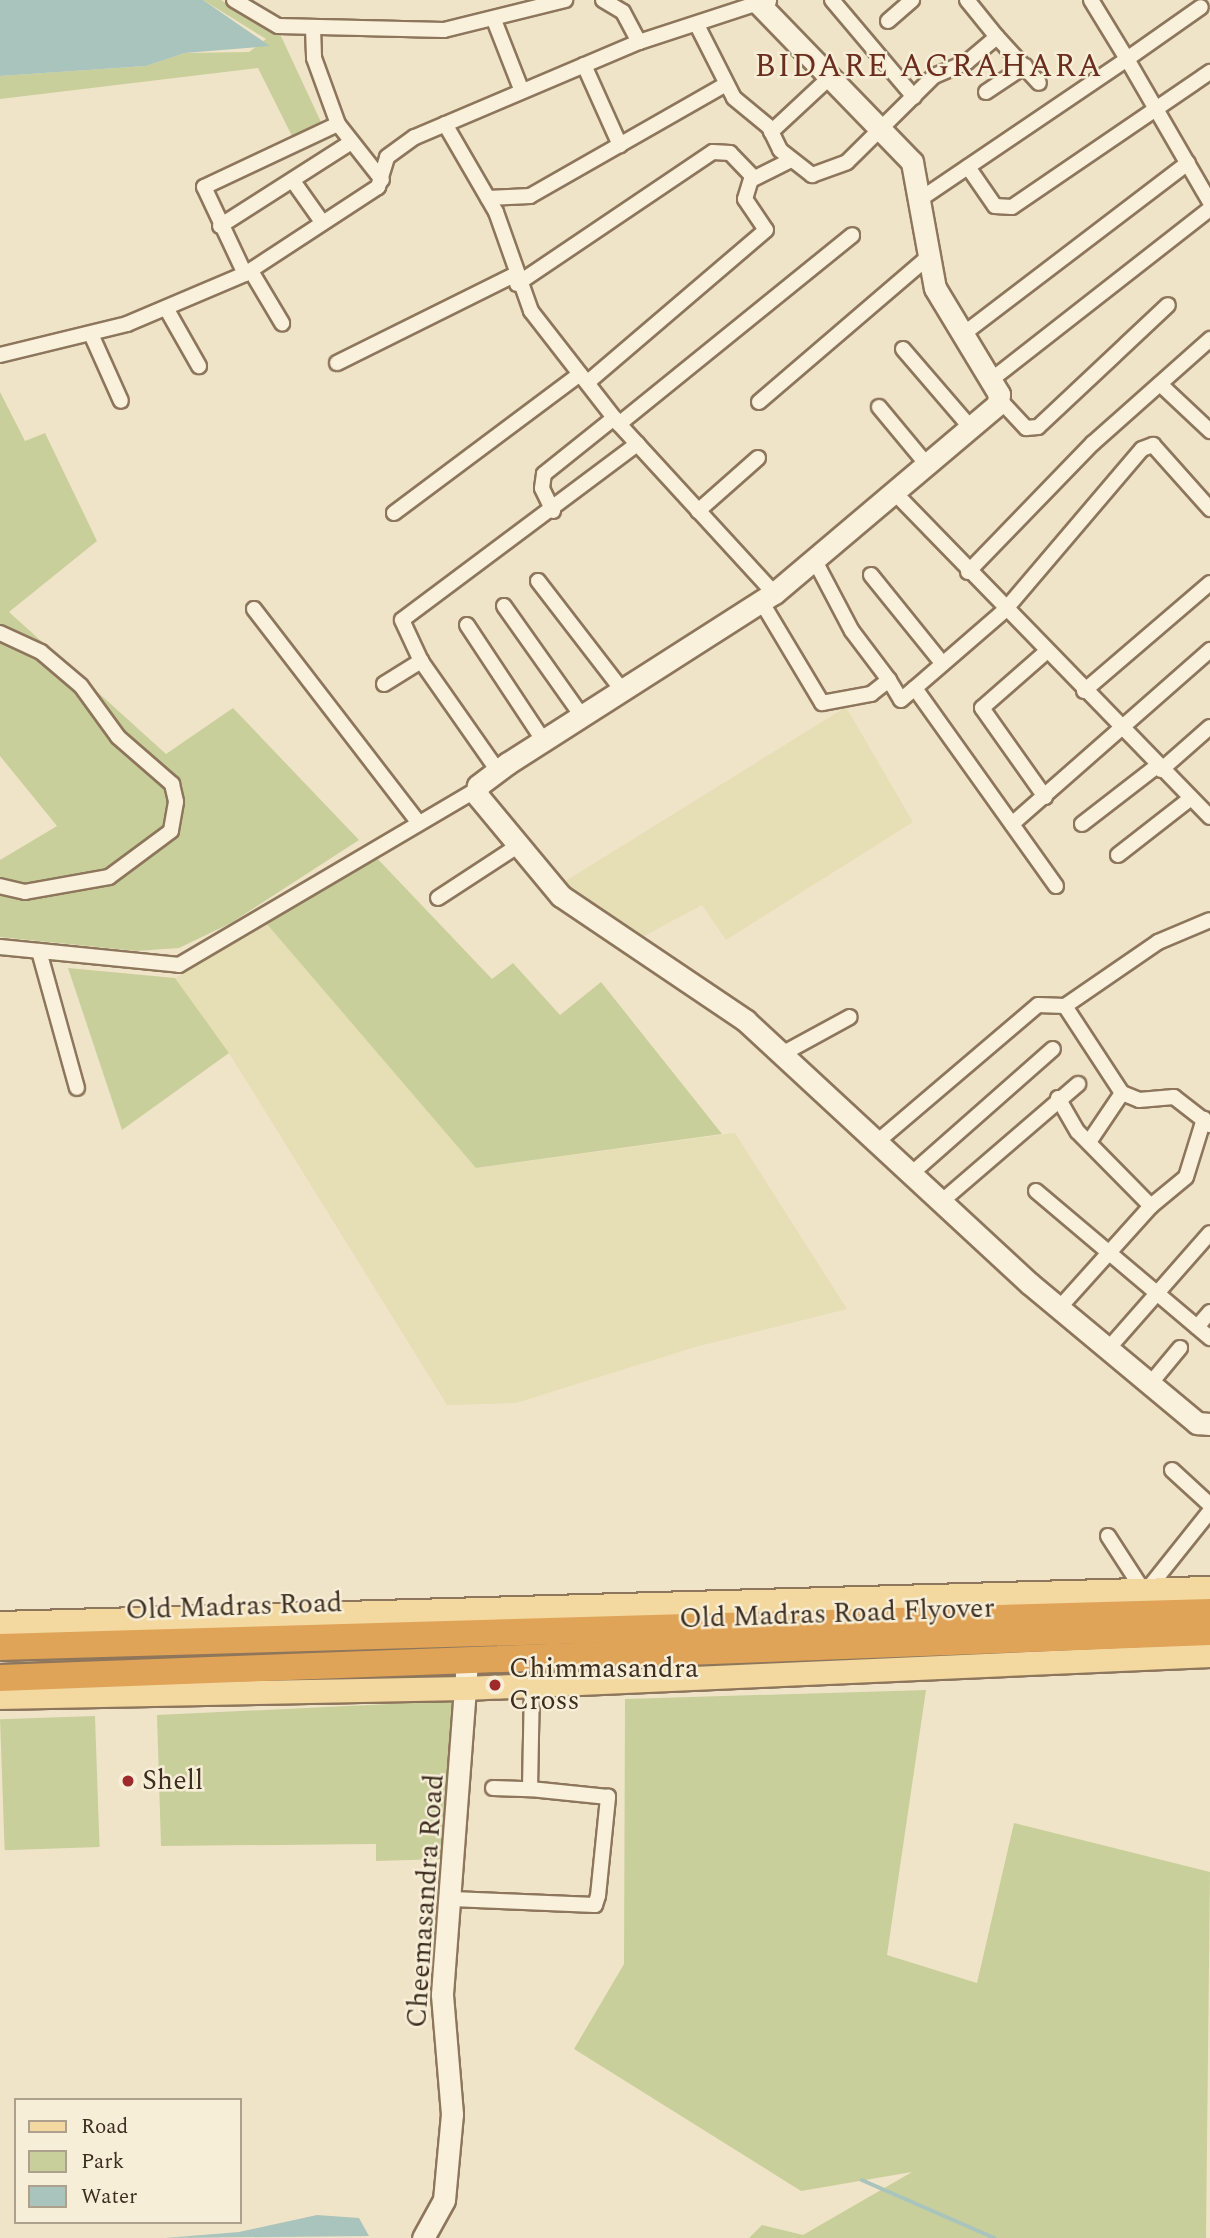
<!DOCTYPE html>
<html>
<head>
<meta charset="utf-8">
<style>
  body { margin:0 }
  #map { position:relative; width:1210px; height:2238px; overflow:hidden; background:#f0e4c8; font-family:Spectral,serif }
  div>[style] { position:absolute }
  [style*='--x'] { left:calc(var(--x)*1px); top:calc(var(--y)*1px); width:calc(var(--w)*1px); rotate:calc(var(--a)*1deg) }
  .farmland>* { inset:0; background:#e6deb5 }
  .green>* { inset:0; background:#c9cf9b; transform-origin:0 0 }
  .water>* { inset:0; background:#a9c4bc }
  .stream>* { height:3.5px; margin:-1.75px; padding:0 1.75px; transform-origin:1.75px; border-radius:1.75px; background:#a9c4bc }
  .roads { filter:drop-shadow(2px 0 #8d765c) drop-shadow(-2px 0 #8d765c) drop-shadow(0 2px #8d765c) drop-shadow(0 -2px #8d765c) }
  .street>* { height:14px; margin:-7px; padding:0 7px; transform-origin:7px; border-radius:7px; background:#faf1dc }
  .secondary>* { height:21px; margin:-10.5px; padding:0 10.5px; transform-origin:10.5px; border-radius:10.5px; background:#faf1dc }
  .primary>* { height:23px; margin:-11.5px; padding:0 11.5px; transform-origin:11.5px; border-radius:11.5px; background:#f3d9a0 }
  .highway>* { height:26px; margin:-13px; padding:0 13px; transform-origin:13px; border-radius:13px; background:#e0a458 }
  .dots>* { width:19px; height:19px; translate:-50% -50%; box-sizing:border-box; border:4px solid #f7eed8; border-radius:50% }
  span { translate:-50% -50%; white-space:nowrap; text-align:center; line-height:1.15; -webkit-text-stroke:5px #f7eed8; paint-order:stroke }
  .street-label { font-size:28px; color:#3d2e20 }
  .poi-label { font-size:28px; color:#3d2e20 }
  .left { translate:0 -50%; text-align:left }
  .quarter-label { font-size:32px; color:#6b2e1e; letter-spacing:2px }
  .legend { position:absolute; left:14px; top:2098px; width:228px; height:126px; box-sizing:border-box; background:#f7eed8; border:2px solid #ada18e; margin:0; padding:9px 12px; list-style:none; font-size:21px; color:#3d2e20 }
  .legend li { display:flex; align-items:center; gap:14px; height:35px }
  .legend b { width:35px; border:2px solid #ada18e }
</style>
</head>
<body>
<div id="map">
  <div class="farmland">
    <div style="clip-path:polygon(846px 707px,913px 822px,726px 940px,702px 905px,644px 936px,559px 885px)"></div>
    <div style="clip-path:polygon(266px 923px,477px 1168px,735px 1133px,847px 1309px,695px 1347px,516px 1403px,447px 1405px,229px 1053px,175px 978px)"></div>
  </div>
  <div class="green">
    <div style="clip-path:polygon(203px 0,221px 0,280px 34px,321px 122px,293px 138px,258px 68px,0 99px,0 76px,146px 66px,185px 53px,249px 52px,266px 39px)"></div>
    <div style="clip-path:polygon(0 392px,25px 441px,45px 433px,97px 541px,9px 612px,166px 754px,233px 708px,359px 840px,231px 923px,179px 948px,136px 951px,0 937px,0 860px,57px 826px,0 756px)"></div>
    <div style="clip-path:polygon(373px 854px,492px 979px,513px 963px,560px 1015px,601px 982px,722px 1134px,476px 1168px,266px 923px)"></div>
    <div style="clip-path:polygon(68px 968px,175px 978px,229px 1053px,122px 1130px)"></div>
    <div style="clip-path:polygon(926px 1690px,887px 1955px,977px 1983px,1014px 1823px,1210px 1872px,1206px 2238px,749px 2238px,762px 2225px,803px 2235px,912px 2172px,801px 2191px,574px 2049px,624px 1964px,625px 1699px)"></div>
    <div style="clip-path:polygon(452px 1701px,442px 1859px,376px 1861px,376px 1844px,161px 1846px,157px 1715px)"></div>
    <div style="left:95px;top:1716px;width:131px;height:95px;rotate:88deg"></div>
  </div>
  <div class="water">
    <div style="clip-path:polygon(0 0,203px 0,270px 46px,185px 53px,146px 66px,0 76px)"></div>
    <div style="clip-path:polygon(317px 2215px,359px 2218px,369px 2236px,165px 2238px,239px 2232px)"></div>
  </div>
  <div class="stream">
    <div style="--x:862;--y:2180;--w:145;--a:23.6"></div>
  </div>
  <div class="roads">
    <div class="street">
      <div style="--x:234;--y:0;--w:51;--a:30.6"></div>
      <div style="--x:278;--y:26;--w:166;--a:1.4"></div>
      <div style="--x:444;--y:30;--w:125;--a:-13.9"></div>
      <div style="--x:603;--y:0;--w:23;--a:31"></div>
      <div style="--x:623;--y:12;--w:34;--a:62"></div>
      <div style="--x:832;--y:0;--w:127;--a:49.8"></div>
      <div style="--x:967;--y:0;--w:48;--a:51"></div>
      <div style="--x:1091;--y:0;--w:69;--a:58.6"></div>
      <div style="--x:1127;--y:59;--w:90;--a:-35.1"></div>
      <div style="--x:494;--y:20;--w:74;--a:68.6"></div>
      <div style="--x:888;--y:21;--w:32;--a:-41"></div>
      <div style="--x:697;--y:25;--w:82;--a:63.1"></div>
      <div style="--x:734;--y:98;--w:45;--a:39.6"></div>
      <div style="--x:769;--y:127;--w:25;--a:64"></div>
      <div style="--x:780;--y:150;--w:41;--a:38"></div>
      <div style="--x:812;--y:175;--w:37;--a:-20"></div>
      <div style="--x:847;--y:162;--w:122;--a:-44.7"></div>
      <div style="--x:934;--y:76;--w:36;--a:-23"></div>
      <div style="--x:967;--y:62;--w:39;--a:-40"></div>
      <div style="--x:997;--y:37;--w:62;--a:47.6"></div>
      <div style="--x:313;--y:28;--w:30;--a:88"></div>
      <div style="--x:314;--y:58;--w:70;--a:70"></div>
      <div style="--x:338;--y:124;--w:71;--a:51.8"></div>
      <div style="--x:584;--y:65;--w:88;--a:65.8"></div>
      <div style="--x:986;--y:92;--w:47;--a:-33.7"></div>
      <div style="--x:445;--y:124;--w:102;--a:59.9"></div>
      <div style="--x:496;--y:212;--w:105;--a:70.5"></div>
      <div style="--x:531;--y:311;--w:143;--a:52.1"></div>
      <div style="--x:619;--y:424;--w:229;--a:47.5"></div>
      <div style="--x:771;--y:132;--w:81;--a:-43"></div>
      <div style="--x:968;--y:167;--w:47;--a:55.3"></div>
      <div style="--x:995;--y:206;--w:17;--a:3"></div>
      <div style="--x:1012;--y:207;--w:240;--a:-34.3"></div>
      <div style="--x:753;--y:179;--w:42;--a:-26.6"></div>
      <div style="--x:293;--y:181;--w:50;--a:54.7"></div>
      <div style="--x:488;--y:198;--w:42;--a:-2.7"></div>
      <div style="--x:530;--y:196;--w:226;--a:-29.7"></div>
      <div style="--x:919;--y:200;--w:251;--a:-34.1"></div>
      <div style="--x:1127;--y:59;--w:165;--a:59.9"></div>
      <div style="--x:220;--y:226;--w:154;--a:-32.6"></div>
      <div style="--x:251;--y:271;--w:61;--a:59.2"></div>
      <div style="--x:245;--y:274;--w:96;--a:-115.2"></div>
      <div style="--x:204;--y:187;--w:148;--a:-25.2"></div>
      <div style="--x:517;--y:284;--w:236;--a:-34"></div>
      <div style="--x:713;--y:152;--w:17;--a:3"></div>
      <div style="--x:730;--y:153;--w:32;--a:46"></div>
      <div style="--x:752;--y:176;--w:24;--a:107"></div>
      <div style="--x:745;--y:199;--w:37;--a:56"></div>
      <div style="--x:766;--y:230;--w:235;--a:139.5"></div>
      <div style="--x:166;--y:308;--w:67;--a:60.4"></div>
      <div style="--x:91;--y:334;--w:73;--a:65.9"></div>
      <div style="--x:962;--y:335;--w:284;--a:-37.3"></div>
      <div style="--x:903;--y:349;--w:104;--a:49.3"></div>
      <div style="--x:0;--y:355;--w:131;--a:-13.7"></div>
      <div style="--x:127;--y:324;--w:128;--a:-23"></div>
      <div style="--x:245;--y:274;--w:159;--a:-33.2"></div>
      <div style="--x:378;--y:187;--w:31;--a:-73"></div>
      <div style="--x:387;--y:157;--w:34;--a:-36"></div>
      <div style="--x:415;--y:137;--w:243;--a:-23"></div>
      <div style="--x:639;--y:42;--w:125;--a:-18.1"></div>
      <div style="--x:337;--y:363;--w:198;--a:-26.4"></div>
      <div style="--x:991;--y:380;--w:278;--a:-38"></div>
      <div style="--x:1160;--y:384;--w:69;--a:43.2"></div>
      <div style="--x:999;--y:399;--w:40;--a:47"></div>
      <div style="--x:1026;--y:428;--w:12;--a:-5"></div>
      <div style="--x:1038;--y:427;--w:178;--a:-43.2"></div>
      <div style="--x:759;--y:402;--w:220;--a:-40.6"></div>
      <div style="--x:879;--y:407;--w:77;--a:50.3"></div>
      <div style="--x:619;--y:424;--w:300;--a:-39"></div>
      <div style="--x:895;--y:493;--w:452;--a:45.8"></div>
      <div style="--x:553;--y:511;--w:25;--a:-116"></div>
      <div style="--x:542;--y:488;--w:14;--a:-82"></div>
      <div style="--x:544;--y:474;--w:90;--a:-38.7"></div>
      <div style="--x:698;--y:511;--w:80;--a:-41.5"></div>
      <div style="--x:394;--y:513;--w:232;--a:-36.8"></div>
      <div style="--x:814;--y:559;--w:81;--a:62.2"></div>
      <div style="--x:852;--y:631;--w:61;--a:52.9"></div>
      <div style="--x:968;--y:572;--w:180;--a:-45.9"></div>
      <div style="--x:1093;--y:443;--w:157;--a:-41.6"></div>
      <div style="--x:871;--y:575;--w:113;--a:51.1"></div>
      <div style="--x:538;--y:581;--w:138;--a:52.4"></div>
      <div style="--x:761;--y:601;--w:119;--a:59.1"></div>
      <div style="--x:822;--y:703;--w:50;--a:-10.4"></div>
      <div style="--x:871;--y:694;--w:23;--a:-38"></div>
      <div style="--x:889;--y:680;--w:23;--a:59"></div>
      <div style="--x:901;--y:700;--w:18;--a:-41"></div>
      <div style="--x:504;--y:606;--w:135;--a:54.7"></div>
      <div style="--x:254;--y:609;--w:267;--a:52.4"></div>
      <div style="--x:467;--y:625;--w:138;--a:56.5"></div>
      <div style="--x:0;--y:633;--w:45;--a:24.9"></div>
      <div style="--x:41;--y:652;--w:52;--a:40.4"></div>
      <div style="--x:81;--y:686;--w:63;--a:54"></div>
      <div style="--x:118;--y:737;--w:72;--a:41"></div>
      <div style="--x:172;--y:784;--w:18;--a:77"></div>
      <div style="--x:176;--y:802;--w:29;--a:100"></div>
      <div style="--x:171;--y:831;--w:77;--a:143.4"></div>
      <div style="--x:109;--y:877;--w:85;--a:169.9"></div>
      <div style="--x:25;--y:892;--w:26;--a:-167"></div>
      <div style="--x:384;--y:684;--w:44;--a:-31.9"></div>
      <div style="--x:1084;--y:691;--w:166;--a:-40.6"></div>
      <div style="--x:1161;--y:770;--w:65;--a:-41.3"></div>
      <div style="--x:498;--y:771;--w:134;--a:-125"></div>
      <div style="--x:421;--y:661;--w:45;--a:-114.9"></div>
      <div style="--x:402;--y:620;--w:294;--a:-36.8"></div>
      <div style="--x:1045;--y:797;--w:109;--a:-125.3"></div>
      <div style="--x:982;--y:708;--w:85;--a:-41.2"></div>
      <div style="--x:1012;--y:824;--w:264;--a:-41.3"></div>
      <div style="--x:1082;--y:824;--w:95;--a:-37.7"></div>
      <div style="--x:1118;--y:855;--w:91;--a:-37.9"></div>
      <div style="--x:1056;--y:886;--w:243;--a:-125.5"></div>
      <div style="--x:915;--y:688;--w:119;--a:-40.9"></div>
      <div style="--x:1005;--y:610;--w:211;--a:-49.6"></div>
      <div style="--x:1142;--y:449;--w:12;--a:-20"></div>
      <div style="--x:1153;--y:445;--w:86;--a:48.3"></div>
      <div style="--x:438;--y:898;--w:93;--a:-33.2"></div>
      <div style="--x:0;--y:947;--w:180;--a:5.7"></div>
      <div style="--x:179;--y:965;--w:345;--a:-30.5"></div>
      <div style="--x:39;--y:951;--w:142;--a:74.5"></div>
      <div style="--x:1065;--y:1006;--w:104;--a:56.8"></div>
      <div style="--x:1122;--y:1093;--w:18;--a:22"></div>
      <div style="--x:1139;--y:1100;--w:35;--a:-5"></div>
      <div style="--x:1174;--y:1097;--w:46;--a:37.9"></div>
      <div style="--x:782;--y:1054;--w:77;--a:-28.6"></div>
      <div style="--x:1058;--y:1098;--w:39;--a:60"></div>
      <div style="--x:1078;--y:1132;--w:104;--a:45.4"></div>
      <div style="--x:1151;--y:1206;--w:137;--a:132"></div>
      <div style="--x:877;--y:1142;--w:211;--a:-40.4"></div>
      <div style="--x:1038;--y:1005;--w:27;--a:2"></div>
      <div style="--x:1065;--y:1006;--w:113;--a:-34.5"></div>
      <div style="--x:1158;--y:942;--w:56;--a:-22.9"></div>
      <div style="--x:1089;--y:1142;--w:59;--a:-56"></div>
      <div style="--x:911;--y:1174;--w:189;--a:-41.4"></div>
      <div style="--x:1036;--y:1191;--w:228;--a:40.2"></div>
      <div style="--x:941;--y:1202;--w:181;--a:-40.7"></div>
      <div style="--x:1151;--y:1206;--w:45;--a:-39.6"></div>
      <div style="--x:1186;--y:1177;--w:61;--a:-72.8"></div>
      <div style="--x:1197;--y:1327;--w:20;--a:-49"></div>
      <div style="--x:1108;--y:1349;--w:154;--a:-48.7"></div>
      <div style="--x:1150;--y:1384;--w:47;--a:-50.2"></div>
      <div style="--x:1172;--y:1470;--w:52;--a:42.6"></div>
      <div style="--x:1108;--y:1536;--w:64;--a:57.1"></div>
      <div style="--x:1147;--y:1590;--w:101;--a:-51.4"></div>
      <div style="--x:493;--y:1788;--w:37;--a:2"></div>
      <div style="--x:452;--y:1899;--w:143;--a:2.4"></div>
      <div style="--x:595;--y:1905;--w:9;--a:-72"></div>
      <div style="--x:598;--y:1896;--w:100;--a:-84.2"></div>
      <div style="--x:608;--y:1797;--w:78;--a:-174.1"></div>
      <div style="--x:530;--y:1789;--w:106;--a:-88.9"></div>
    </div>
    <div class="secondary">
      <div style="--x:765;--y:0;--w:8;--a:157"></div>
      <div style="--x:758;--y:3;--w:221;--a:45.9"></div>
      <div style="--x:912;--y:162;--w:128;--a:79.7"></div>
      <div style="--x:935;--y:288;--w:124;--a:58.9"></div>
      <div style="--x:999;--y:394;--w:10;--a:96"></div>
      <div style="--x:998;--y:404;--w:293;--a:139.8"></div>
      <div style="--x:774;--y:593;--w:316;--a:147.4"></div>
      <div style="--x:508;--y:763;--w:38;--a:143"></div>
      <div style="--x:478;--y:786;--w:9;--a:96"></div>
      <div style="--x:477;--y:795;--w:131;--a:50.3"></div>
      <div style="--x:561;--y:896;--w:223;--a:34"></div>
      <div style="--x:746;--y:1021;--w:386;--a:42.8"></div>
      <div style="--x:1029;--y:1283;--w:219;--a:39.8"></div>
      <div style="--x:1197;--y:1423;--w:13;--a:4"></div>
      <div style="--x:423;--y:2238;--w:43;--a:-61.1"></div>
      <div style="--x:444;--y:2200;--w:86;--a:-84.7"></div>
      <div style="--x:452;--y:2114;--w:120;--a:-94.8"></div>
      <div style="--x:442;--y:1994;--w:337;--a:-85.7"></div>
    </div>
    <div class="primary">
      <div style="--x:0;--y:1623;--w:1211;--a:-1.66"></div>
      <div style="--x:0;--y:1697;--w:466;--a:-1.1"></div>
      <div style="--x:466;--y:1688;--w:745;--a:-2.54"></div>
    </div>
    <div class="highway">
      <div style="--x:0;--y:1647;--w:1211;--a:-1.66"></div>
      <div style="--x:0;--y:1678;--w:1211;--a:-2.18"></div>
    </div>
  </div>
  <div class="dots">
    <div style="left:495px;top:1685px;background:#9e2a2b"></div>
    <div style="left:128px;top:1781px;background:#9e2a2b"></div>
  </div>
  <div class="street-label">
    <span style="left:234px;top:1607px;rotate:-2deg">Old Madras Road</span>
    <span style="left:837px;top:1614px;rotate:-2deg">Old Madras Road Flyover</span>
    <span style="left:426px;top:1901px;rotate:-86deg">Cheemasandra Road</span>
  </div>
  <div class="poi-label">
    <span class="left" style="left:509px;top:1685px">Chimmasandra<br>Cross</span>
    <span class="left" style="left:142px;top:1781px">Shell</span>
  </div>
  <div class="quarter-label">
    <span style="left:929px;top:67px">BIDARE AGRAHARA</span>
  </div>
  <ul class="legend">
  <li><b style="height:9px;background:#f3d9a0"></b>Road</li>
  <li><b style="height:19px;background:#c9cf9b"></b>Park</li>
  <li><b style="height:19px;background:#a9c4bc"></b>Water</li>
  </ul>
</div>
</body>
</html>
